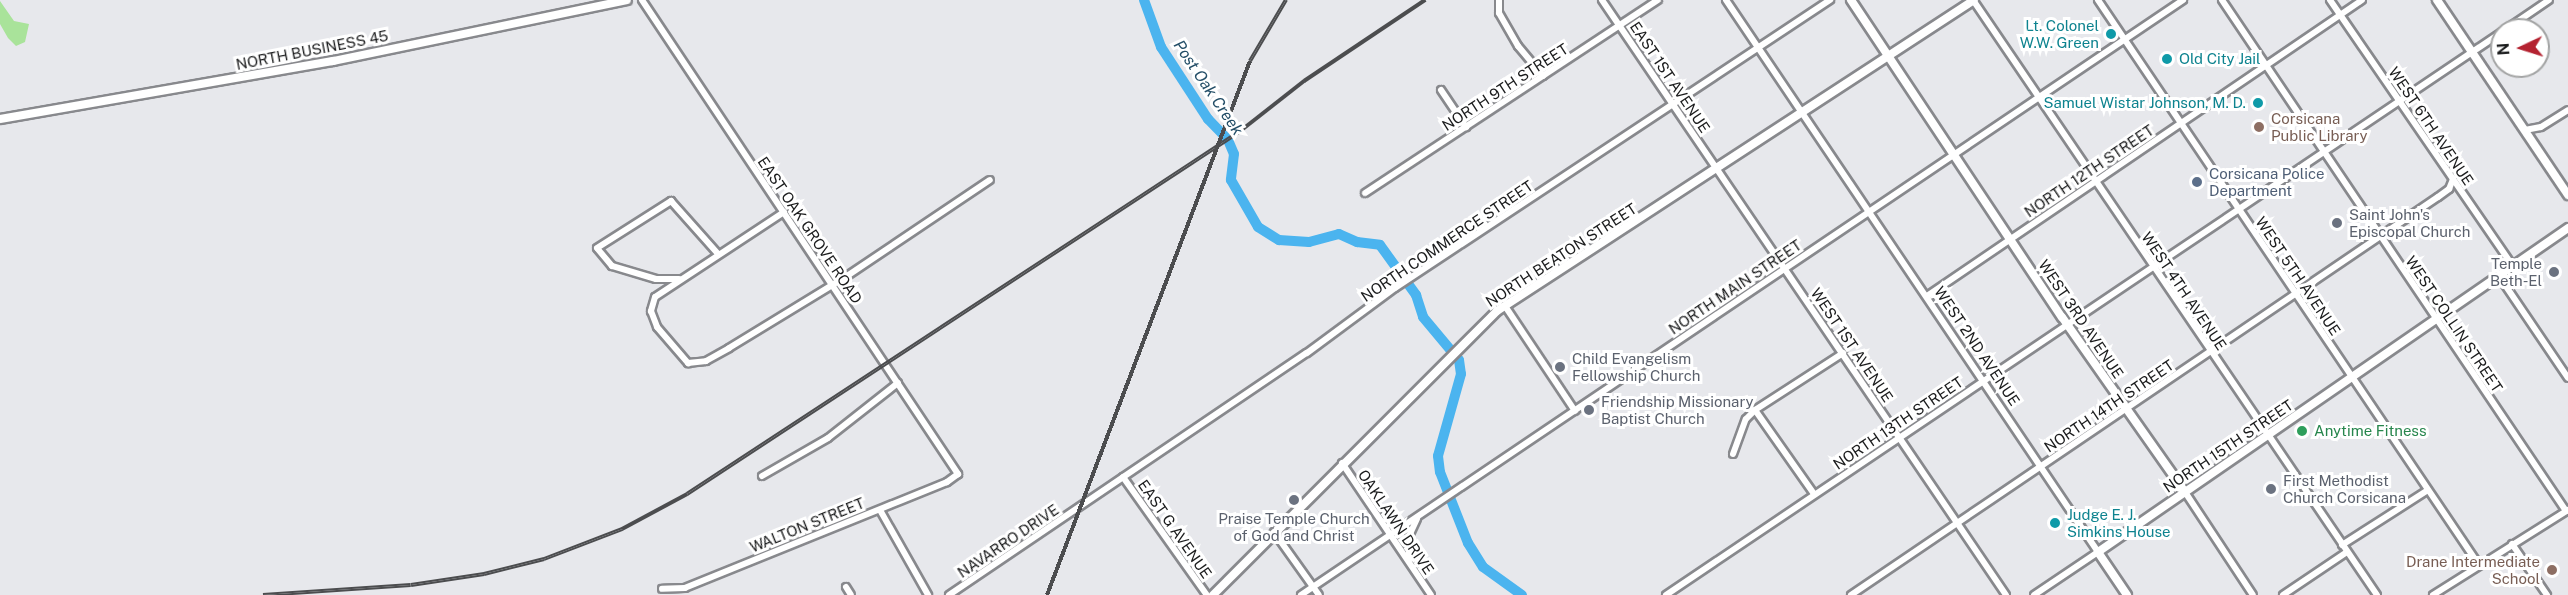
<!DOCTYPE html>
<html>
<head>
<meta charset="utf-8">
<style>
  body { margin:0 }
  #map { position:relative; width:2568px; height:595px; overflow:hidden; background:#e7e8ec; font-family:"Public Sans",sans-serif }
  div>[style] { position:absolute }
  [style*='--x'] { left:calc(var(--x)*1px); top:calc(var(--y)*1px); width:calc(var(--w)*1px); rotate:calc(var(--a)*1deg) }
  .green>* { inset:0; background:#a9e39a }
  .river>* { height:10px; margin:-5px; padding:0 5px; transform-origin:5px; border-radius:5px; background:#4bb4ef }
  .roads { filter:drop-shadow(2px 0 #88898d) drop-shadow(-2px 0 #88898d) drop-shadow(0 2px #88898d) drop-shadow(0 -2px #88898d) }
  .minor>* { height:6px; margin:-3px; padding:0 3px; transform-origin:3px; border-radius:3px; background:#fff }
  .major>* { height:8px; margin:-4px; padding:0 4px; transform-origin:4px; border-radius:4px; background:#fff }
  .rail>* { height:4px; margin-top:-2px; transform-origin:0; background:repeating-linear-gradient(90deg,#fff 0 4.5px,#4c4d4f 0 9px); box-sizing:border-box; border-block:2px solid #4c4d4f }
  .dots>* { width:16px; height:16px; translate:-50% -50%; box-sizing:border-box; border:3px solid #fff; border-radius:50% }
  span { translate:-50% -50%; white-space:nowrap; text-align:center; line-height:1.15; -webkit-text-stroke:6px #fff; paint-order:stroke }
  .culture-label { font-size:15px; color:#0d838f }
  .right { translate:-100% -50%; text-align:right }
  .left { translate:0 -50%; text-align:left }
  .street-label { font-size:15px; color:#1a1b1c }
  .education-label { font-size:15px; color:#785e54 }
  .service-label { font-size:15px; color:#4e5e75 }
  .worship-label { font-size:15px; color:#5b616d }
  .leisure-label { font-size:15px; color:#27864d }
  .water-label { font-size:16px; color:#254f68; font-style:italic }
  .north { position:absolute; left:2490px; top:18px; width:60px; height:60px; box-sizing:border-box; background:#fff; border:2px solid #a3a4a4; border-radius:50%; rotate:266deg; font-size:16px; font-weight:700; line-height:24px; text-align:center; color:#1a1b1c }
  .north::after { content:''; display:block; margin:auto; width:21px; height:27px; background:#b42230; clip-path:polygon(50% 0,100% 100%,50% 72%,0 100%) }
</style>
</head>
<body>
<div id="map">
  <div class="green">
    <div style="clip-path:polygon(0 1px,14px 21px,29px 24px,25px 42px,16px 46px,8px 38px,0 24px)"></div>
  </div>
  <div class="river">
    <div style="--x:1144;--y:0;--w:50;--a:70.1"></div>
    <div style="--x:1161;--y:47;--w:86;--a:56.9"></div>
    <div style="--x:1208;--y:119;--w:29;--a:46"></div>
    <div style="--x:1228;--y:140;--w:15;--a:67"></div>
    <div style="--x:1234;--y:154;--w:26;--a:97"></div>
    <div style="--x:1231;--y:180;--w:54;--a:60.1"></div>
    <div style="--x:1258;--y:227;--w:25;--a:32"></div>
    <div style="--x:1279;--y:240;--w:30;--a:4"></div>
    <div style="--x:1309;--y:242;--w:31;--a:-15"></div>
    <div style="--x:1339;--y:234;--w:20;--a:24"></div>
    <div style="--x:1357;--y:242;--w:23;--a:7"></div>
    <div style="--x:1380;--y:245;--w:62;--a:54.2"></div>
    <div style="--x:1416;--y:295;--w:23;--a:72"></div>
    <div style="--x:1423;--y:317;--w:56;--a:50.1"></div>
    <div style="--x:1459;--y:360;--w:14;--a:82"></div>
    <div style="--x:1461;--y:374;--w:85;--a:105.7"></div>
    <div style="--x:1438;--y:456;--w:16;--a:83"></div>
    <div style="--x:1440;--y:472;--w:76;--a:68.5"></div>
    <div style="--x:1468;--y:543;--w:28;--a:58"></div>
    <div style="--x:1483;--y:567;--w:48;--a:35.7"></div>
  </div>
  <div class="roads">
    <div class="minor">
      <div style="--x:642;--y:0;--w:570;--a:56.31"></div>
      <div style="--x:958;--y:474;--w:14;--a:144"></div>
      <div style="--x:947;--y:482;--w:283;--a:158"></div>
      <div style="--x:685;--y:588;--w:23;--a:178"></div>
      <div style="--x:1499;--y:0;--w:13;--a:90"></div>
      <div style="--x:1499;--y:13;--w:38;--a:60"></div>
      <div style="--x:1518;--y:46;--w:39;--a:50"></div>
      <div style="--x:1602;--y:0;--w:719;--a:55.82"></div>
      <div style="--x:1726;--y:0;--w:666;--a:56.02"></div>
      <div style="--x:2098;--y:552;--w:77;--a:146.1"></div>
      <div style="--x:1973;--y:0;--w:719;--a:55.82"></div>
      <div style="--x:2098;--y:0;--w:681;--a:56.01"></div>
      <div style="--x:2222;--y:0;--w:616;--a:56.05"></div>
      <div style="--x:2330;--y:0;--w:323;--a:55.5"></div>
      <div style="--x:2505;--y:30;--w:53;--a:-34.3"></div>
      <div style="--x:1441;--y:90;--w:45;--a:56"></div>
      <div style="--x:2525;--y:130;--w:16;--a:-11"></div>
      <div style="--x:2541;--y:127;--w:32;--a:-32"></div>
      <div style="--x:1365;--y:193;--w:351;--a:-33.4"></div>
      <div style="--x:784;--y:212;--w:154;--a:146.6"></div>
      <div style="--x:655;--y:297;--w:15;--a:106"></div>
      <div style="--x:651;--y:311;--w:17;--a:69"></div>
      <div style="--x:657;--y:327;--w:48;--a:49.3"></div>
      <div style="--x:688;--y:363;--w:18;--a:-6"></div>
      <div style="--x:706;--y:361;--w:26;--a:-29"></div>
      <div style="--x:729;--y:348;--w:138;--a:-31.4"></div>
      <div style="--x:847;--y:276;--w:172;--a:-33.9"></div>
      <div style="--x:2499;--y:276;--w:123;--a:55.9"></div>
      <div style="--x:679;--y:279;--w:23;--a:180"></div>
      <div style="--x:656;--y:279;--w:46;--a:-163.5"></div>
      <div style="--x:612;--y:266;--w:23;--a:-130"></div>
      <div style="--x:597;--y:248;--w:88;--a:-32.4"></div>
      <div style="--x:671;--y:201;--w:71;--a:48.4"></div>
      <div style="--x:1927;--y:296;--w:526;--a:-34.23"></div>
      <div style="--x:1505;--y:306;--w:126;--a:56.3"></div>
      <div style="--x:1755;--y:410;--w:103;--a:54.9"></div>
      <div style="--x:1733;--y:454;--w:37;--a:-70"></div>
      <div style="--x:1746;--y:419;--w:13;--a:-45"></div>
      <div style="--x:1755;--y:410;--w:105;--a:-32.9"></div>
      <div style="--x:1342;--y:463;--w:159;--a:56"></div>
      <div style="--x:762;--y:476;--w:76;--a:-29.9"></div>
      <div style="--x:828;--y:438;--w:89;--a:-38.2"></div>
      <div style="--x:1123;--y:477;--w:145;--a:54.6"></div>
      <div style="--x:2185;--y:492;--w:123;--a:56.6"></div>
      <div style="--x:880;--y:510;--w:98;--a:60.5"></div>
      <div style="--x:1274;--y:532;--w:77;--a:54.5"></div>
      <div style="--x:2512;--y:544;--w:62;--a:55.5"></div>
      <div style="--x:2342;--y:545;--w:102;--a:-32.6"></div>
      <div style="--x:1409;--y:560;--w:24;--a:-90"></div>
      <div style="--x:1409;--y:536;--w:19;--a:-65"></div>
      <div style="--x:846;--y:587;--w:9;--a:58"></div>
      <div style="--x:949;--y:595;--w:432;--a:-34.1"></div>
      <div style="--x:1307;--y:353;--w:109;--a:-36.5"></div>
      <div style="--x:1395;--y:288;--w:522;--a:-33.51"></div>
      <div style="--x:1301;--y:595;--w:1064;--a:-34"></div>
      <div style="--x:1666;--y:595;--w:1008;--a:-33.96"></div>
      <div style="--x:1851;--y:595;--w:709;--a:-34.14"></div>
      <div style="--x:2438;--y:197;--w:14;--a:-36"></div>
      <div style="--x:2449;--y:189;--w:11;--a:-68"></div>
      <div style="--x:2283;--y:595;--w:77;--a:-33.9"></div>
      <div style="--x:2433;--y:595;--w:160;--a:-32.2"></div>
    </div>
    <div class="major">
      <div style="--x:1851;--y:0;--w:381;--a:56.4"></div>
      <div style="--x:2062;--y:317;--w:214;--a:54.9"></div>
      <div style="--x:2437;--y:0;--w:235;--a:56.1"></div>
      <div style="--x:0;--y:119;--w:338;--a:-9.9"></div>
      <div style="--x:333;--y:61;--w:300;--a:-11.7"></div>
      <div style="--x:1213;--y:595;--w:402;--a:-45"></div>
      <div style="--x:1497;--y:311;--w:569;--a:-33.1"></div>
      <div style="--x:2127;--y:595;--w:52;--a:-124"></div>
      <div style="--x:2098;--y:552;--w:571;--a:-34.58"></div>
    </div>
  </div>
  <div class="rail">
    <div style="--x:263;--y:595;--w:148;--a:-3.9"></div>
    <div style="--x:411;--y:585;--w:74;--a:-8.6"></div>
    <div style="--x:484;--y:574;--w:62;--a:-14"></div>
    <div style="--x:544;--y:559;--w:84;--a:-21"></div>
    <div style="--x:622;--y:529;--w:74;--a:-28.3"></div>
    <div style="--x:687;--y:494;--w:660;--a:-33.26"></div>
    <div style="--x:1239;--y:132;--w:83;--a:-38.1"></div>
    <div style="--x:1304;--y:81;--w:146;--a:-33.8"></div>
    <div style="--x:1047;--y:595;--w:571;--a:-69.19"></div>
    <div style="--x:1250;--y:61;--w:71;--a:-59.5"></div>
  </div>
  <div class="dots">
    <div style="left:2111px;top:34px;background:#0f9aa8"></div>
    <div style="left:2167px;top:59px;background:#0f9aa8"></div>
    <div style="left:2258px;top:103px;background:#0f9aa8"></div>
    <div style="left:2259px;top:127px;background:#8d6e63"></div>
    <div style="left:2197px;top:182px;background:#5c6f8a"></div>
    <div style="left:2337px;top:223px;background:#6b7280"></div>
    <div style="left:2554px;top:272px;background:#6b7280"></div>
    <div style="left:1560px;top:367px;background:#6b7280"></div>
    <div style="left:1589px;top:410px;background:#6b7280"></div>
    <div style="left:2302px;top:431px;background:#2e9e5b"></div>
    <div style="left:2271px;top:489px;background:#6b7280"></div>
    <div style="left:1294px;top:500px;background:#6b7280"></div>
    <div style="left:2055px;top:523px;background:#0f9aa8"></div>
    <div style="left:2552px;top:570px;background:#8d6e63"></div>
  </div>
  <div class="culture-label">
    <span class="right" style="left:2099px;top:34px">Lt. Colonel<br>W.W. Green</span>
    <span class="left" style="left:2179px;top:59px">Old City Jail</span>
    <span class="right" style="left:2246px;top:103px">Samuel Wistar Johnson, M. D.</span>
    <span class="left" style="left:2067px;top:523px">Judge E. J.<br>Simkins House</span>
  </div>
  <div class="street-label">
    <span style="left:312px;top:50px;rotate:-11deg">NORTH BUSINESS 45</span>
    <span style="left:1670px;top:77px;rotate:56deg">EAST 1ST AVENUE</span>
    <span style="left:1505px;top:87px;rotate:-33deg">NORTH 9TH STREET</span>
    <span style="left:2431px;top:126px;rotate:56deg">WEST 6TH AVENUE</span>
    <span style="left:2089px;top:171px;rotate:-34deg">NORTH 12TH STREET</span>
    <span style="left:810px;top:230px;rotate:56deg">EAST OAK GROVE ROAD</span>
    <span style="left:1447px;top:241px;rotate:-34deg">NORTH COMMERCE STREET</span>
    <span style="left:1561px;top:255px;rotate:-33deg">NORTH BEATON STREET</span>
    <span style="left:2298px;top:276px;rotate:56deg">WEST 5TH AVENUE</span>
    <span style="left:1735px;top:287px;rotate:-34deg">NORTH MAIN STREET</span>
    <span style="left:2184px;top:291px;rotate:56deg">WEST 4TH AVENUE</span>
    <span style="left:2081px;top:319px;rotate:56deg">WEST 3RD AVENUE</span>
    <span style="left:2454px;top:324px;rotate:56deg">WEST COLLIN STREET</span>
    <span style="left:1852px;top:345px;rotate:56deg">WEST 1ST AVENUE</span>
    <span style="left:1977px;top:346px;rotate:56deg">WEST 2ND AVENUE</span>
    <span style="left:2109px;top:406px;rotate:-34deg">NORTH 14TH STREET</span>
    <span style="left:1898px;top:423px;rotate:-34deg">NORTH 13TH STREET</span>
    <span style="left:2228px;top:446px;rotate:-34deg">NORTH 15TH STREET</span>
    <span style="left:1396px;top:522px;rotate:56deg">OAKLAWN DRIVE</span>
    <span style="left:807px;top:525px;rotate:-22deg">WALTON STREET</span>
    <span style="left:1175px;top:529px;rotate:55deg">EAST G AVENUE</span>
    <span style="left:1008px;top:541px;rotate:-34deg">NAVARRO DRIVE</span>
  </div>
  <div class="education-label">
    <span class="left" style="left:2271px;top:127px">Corsicana<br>Public Library</span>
    <span class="right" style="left:2540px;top:570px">Drane Intermediate<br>School</span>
  </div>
  <div class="service-label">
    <span class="left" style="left:2209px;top:182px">Corsicana Police<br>Department</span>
  </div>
  <div class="worship-label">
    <span class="left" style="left:2349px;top:223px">Saint John's<br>Episcopal Church</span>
    <span class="right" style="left:2542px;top:272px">Temple<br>Beth-El</span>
    <span class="left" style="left:1572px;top:367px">Child Evangelism<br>Fellowship Church</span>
    <span class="left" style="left:1601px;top:410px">Friendship Missionary<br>Baptist Church</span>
    <span class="left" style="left:2283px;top:489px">First Methodist<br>Church Corsicana</span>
    <span style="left:1294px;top:527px">Praise Temple Church<br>of God and Christ</span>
  </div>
  <div class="leisure-label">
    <span class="left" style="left:2314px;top:431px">Anytime Fitness</span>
  </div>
  <div class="water-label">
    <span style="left:1208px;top:88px;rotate:56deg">Post Oak Creek</span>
  </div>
  <div class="north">N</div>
</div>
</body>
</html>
